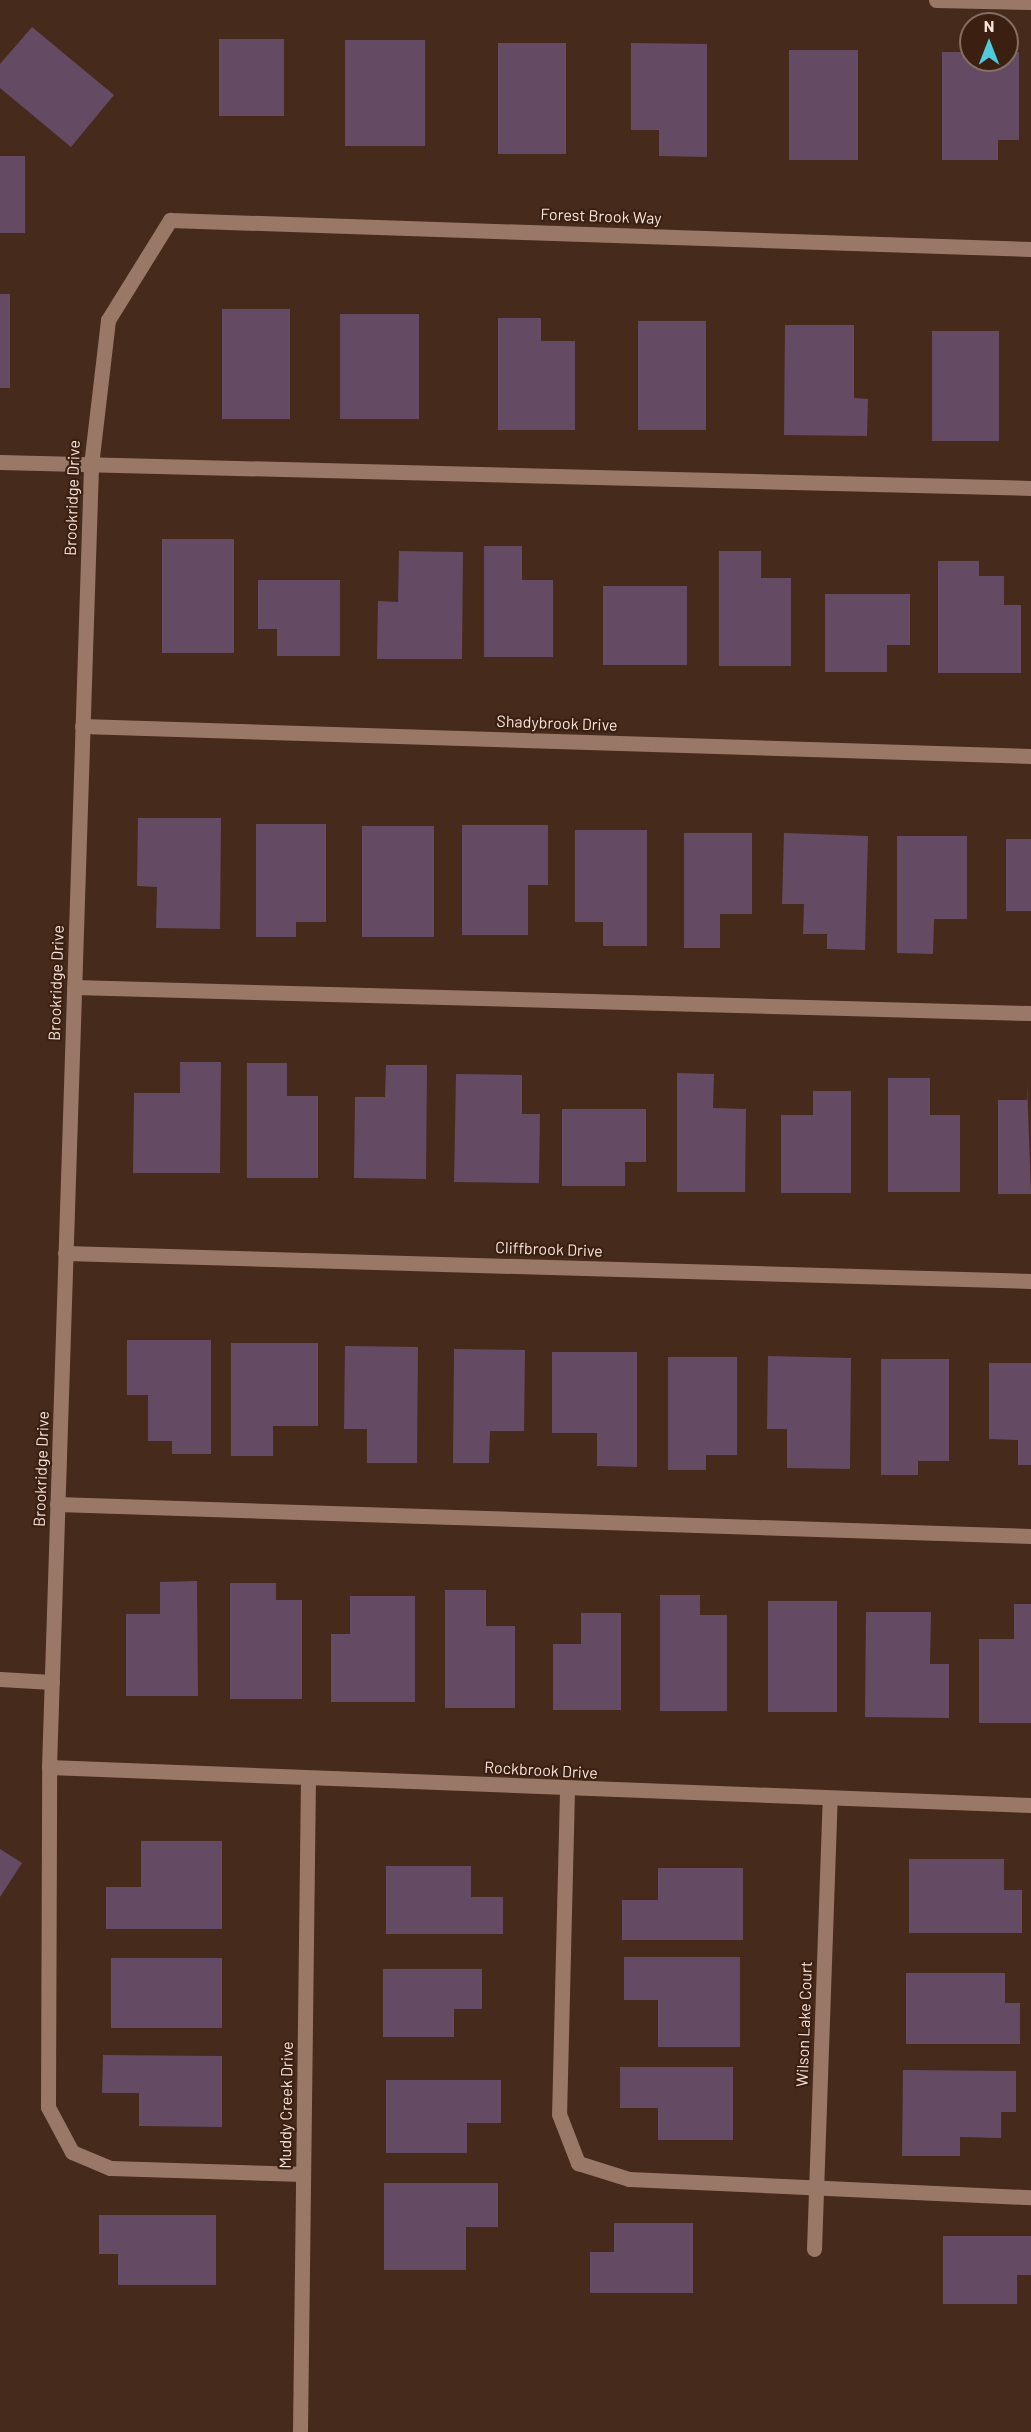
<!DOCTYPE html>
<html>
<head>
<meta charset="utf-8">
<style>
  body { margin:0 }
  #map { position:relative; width:1031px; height:2432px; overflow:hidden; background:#462a1b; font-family:Barlow,sans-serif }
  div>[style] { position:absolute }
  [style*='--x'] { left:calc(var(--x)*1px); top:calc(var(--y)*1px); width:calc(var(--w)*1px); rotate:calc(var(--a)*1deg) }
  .building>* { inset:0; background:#644b63; transform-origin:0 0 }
  .minor>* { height:15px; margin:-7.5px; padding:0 7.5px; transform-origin:7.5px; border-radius:7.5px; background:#9a7867 }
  span { translate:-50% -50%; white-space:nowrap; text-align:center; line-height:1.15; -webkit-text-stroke:4.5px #3b2012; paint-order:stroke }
  .street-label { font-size:16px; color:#f7e3da }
  .north { position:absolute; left:959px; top:12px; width:60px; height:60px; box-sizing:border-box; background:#3b2012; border:2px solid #866e62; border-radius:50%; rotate:0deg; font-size:16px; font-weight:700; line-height:24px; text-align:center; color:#f7e3da }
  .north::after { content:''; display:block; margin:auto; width:21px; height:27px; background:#53cadc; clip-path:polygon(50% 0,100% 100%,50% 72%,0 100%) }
</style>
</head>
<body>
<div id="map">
  <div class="building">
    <div style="clip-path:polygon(32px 27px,114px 95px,71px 147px,0 88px,0 64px)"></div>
    <div style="left:219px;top:39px;width:65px;height:77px"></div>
    <div style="left:345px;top:40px;width:80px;height:106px"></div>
    <div style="left:498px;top:43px;width:68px;height:111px"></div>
    <div style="clip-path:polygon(631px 43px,707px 44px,707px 157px,659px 156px,659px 130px,631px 130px)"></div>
    <div style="left:789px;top:50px;width:69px;height:110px"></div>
    <div style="clip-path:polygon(942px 52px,971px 52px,971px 60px,1007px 60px,1007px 52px,1019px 52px,1019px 140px,998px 140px,998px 160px,942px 160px)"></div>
    <div style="left:0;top:156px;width:25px;height:77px"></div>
    <div style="left:0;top:294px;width:10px;height:94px"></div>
    <div style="left:222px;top:309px;width:68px;height:110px"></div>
    <div style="left:340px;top:314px;width:79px;height:105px"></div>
    <div style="clip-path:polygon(498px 318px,541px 318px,541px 341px,575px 341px,575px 430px,498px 430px)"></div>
    <div style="left:638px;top:321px;width:68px;height:109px"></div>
    <div style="clip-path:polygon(785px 325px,854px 325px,854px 398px,868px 399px,867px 436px,784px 435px)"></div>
    <div style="left:932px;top:331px;width:67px;height:110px"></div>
    <div style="left:162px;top:539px;width:72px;height:114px"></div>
    <div style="clip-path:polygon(484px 546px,522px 546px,522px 580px,553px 580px,553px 657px,484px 657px)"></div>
    <div style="clip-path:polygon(399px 551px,463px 552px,462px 659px,377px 659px,378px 601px,398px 602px)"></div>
    <div style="clip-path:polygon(719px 551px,761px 551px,761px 578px,791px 578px,791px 666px,719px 666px)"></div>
    <div style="clip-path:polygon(938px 561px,979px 561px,979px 576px,1004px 576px,1004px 605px,1021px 605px,1021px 673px,938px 673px)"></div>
    <div style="clip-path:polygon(258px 580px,340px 580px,340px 656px,277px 656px,277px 629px,258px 629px)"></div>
    <div style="left:603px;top:586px;width:84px;height:79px"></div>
    <div style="clip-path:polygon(825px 594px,910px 594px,910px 645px,887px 645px,887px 672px,825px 672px)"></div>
    <div style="clip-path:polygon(138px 818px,221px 818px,220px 929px,156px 928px,157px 887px,137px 886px)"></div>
    <div style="clip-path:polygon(256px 824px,326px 824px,326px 922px,296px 922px,296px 937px,256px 937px)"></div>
    <div style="clip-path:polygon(462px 825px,548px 825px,548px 885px,528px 885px,528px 935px,462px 935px)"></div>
    <div style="left:362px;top:826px;width:72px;height:111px"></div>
    <div style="clip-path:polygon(575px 830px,647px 830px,647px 946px,603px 946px,603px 922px,575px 922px)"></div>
    <div style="clip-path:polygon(684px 833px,752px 833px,752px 914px,720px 914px,720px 948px,684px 948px)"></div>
    <div style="clip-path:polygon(784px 833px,868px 836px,865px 950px,827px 949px,827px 934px,803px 934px,804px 904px,782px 904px)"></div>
    <div style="clip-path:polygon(897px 836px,967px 836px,967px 919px,934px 919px,933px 954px,897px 953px)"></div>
    <div style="left:1006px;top:839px;width:25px;height:72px"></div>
    <div style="clip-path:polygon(180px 1062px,221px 1062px,220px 1173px,133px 1173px,134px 1093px,180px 1093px)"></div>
    <div style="clip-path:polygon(247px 1063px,287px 1063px,287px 1096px,318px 1096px,318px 1178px,247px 1178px)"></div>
    <div style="clip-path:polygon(386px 1065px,427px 1065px,426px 1179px,354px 1178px,355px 1097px,385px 1097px)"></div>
    <div style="clip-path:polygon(677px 1073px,714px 1074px,713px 1108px,746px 1109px,745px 1192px,677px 1192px)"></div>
    <div style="clip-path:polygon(456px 1074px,522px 1075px,522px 1114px,540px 1114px,539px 1183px,454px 1182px)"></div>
    <div style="clip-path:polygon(888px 1078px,930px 1078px,930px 1115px,960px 1115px,960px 1192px,888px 1192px)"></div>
    <div style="clip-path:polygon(1027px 1083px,1031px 1194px,998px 1194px,998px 1100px,1027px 1100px)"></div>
    <div style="clip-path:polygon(813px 1091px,851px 1091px,851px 1193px,781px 1193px,781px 1115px,813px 1115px)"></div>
    <div style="clip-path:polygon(562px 1109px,646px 1109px,646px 1162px,625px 1162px,625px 1186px,562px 1186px)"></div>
    <div style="clip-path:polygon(127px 1340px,211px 1340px,211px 1454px,172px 1454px,172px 1441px,148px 1441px,148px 1395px,127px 1395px)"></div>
    <div style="clip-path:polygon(231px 1343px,318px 1343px,318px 1426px,273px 1426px,273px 1456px,231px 1456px)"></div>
    <div style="clip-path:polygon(345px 1346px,418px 1347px,417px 1463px,367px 1463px,367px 1429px,344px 1429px)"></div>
    <div style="clip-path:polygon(454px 1349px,525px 1350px,524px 1431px,490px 1431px,489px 1463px,453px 1463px)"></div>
    <div style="clip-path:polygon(552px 1352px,637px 1352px,637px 1467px,597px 1466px,597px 1433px,552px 1433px)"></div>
    <div style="clip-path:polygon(768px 1356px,851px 1358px,850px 1469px,787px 1468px,787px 1429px,767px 1429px)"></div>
    <div style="clip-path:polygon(668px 1357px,737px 1357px,737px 1455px,706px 1455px,706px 1470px,668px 1470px)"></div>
    <div style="clip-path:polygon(881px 1359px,949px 1359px,949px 1461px,918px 1461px,918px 1475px,881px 1475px)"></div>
    <div style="clip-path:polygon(989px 1363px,1031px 1363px,1031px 1465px,1018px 1465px,1018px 1440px,989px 1439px)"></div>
    <div style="clip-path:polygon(197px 1581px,198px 1696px,126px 1696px,126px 1614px,160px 1614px,160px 1582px)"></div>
    <div style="clip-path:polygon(230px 1583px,276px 1583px,276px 1600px,302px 1600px,302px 1699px,230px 1699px)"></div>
    <div style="clip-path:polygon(445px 1590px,486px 1590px,486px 1626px,515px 1626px,515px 1708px,445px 1708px)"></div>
    <div style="clip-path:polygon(660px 1595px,700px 1595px,700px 1615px,727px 1615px,727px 1711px,660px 1711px)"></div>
    <div style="clip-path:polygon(350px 1596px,415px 1596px,415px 1702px,331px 1702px,331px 1634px,350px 1634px)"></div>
    <div style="left:768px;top:1601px;width:69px;height:111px"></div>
    <div style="clip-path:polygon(1014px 1604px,1031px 1604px,1031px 1723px,979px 1723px,979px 1639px,1014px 1639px)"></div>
    <div style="clip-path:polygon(866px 1612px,931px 1612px,930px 1664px,949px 1664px,949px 1718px,865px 1717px)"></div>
    <div style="clip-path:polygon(581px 1613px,621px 1613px,621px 1710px,553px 1710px,553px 1644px,581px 1644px)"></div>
    <div style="clip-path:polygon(141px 1841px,222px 1841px,222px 1929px,106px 1929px,106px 1887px,141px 1887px)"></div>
    <div style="clip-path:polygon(0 1849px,22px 1863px,0 1897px)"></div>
    <div style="clip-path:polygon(909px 1859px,1004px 1859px,1004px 1890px,1022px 1890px,1022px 1933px,909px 1933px)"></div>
    <div style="clip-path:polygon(386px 1866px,471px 1866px,471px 1897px,503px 1897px,503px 1934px,386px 1934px)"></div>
    <div style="clip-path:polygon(658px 1868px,743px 1868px,743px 1940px,622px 1940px,622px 1900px,658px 1900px)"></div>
    <div style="clip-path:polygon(624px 1957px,740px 1957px,740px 2047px,658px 2047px,658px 2000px,624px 2000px)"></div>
    <div style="left:111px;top:1958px;width:111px;height:70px"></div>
    <div style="clip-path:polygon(383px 1969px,482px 1969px,482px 2009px,454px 2009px,454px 2037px,383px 2037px)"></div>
    <div style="clip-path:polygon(906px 1973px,1005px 1973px,1005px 2003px,1020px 2003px,1020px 2044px,906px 2044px)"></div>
    <div style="clip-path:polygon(103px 2055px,222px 2056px,222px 2127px,139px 2126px,139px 2093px,102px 2093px)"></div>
    <div style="clip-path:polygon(620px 2067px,733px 2067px,733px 2140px,658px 2140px,658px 2108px,620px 2108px)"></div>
    <div style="clip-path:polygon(903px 2070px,1016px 2071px,1016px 2112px,1001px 2112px,1001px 2138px,960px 2137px,960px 2156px,902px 2156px)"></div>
    <div style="clip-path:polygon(386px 2080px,501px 2080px,501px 2123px,467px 2123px,467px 2153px,386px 2153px)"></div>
    <div style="clip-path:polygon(384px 2183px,498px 2183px,498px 2227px,466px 2227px,466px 2270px,384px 2270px)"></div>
    <div style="clip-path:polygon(99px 2215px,216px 2215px,216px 2285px,118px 2285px,118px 2254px,99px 2254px)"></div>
    <div style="clip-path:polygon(614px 2223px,693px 2223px,693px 2293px,590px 2293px,590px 2252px,614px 2252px)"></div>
    <div style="clip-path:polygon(943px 2236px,1031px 2236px,1031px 2275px,1017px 2275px,1017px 2304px,943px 2304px)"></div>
  </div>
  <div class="minor">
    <div style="--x:936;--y:0;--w:95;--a:1.2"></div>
    <div style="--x:0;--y:462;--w:1031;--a:1.44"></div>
    <div style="--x:82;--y:726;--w:949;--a:1.81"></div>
    <div style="--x:74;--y:987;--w:957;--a:1.56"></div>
    <div style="--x:65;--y:1253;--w:966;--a:1.66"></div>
    <div style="--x:57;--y:1504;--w:975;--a:1.88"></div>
    <div style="--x:0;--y:1679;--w:52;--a:3.3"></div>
    <div style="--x:49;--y:1767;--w:983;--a:2.22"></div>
    <div style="--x:567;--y:1790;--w:324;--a:91.4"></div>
    <div style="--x:559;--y:2114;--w:53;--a:68.8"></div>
    <div style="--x:578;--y:2163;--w:53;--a:17.4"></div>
    <div style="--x:629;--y:2179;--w:402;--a:2.6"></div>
    <div style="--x:303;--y:2174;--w:193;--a:-178.2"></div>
    <div style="--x:110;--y:2168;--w:41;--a:-157.2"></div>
    <div style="--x:72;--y:2152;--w:51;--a:-118.1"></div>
    <div style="--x:48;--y:2107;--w:340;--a:-89.8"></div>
    <div style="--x:49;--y:1767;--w:1303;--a:-88.15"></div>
    <div style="--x:91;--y:465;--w:146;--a:-83.3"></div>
    <div style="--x:108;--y:320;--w:118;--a:-58.2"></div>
    <div style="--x:170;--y:220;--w:861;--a:1.93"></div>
    <div style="--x:814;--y:2249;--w:448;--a:-88"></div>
    <div style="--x:300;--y:2432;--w:654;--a:-89.3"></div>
  </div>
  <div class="street-label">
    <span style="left:601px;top:216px;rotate:2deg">Forest Brook Way</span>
    <span style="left:72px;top:498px;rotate:-88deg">Brookridge Drive</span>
    <span style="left:557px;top:723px;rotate:2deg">Shadybrook Drive</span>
    <span style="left:56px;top:983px;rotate:-88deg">Brookridge Drive</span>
    <span style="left:549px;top:1249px;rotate:2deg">Cliffbrook Drive</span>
    <span style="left:41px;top:1469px;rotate:-88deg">Brookridge Drive</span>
    <span style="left:541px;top:1770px;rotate:3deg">Rockbrook Drive</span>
    <span style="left:804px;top:2024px;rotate:-88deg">Wilson Lake Court</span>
    <span style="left:286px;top:2105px;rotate:-89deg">Muddy Creek Drive</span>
  </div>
  <div class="north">N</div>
</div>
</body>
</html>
